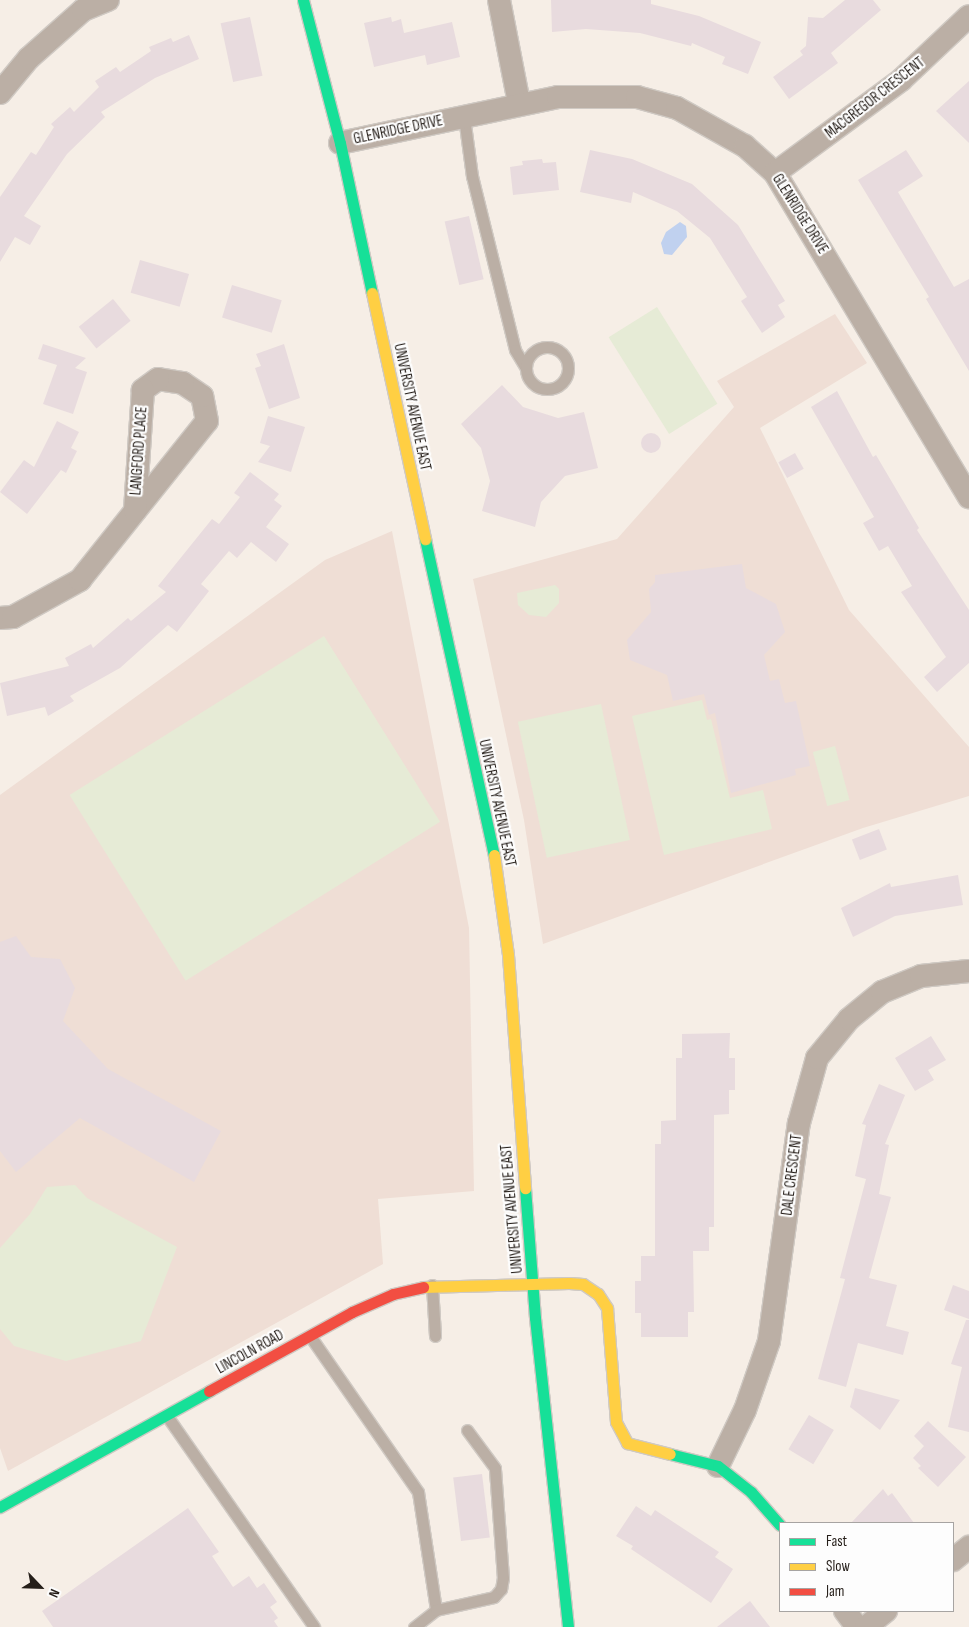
<!DOCTYPE html>
<html>
<head>
<meta charset="utf-8">
<style>
  body { margin:0 }
  #map { position:relative; width:969px; height:1627px; overflow:hidden; background:#f6eee6; font-family:"Sofia Sans Condensed",sans-serif }
  div>[style] { position:absolute }
  [style*='--x'] { left:calc(var(--x)*1px); top:calc(var(--y)*1px); width:calc(var(--w)*1px); rotate:calc(var(--a)*1deg) }
  .education>* { inset:0; background:#efded5 }
  .green>* { inset:0; background:#e6ebd6; transform-origin:0 0 }
  .water>* { inset:0; background:#c0d1ef }
  .building>* { inset:0; background:#e8dbde; transform-origin:0 0 }
  .round { border-radius:50% }
  .roads { filter:drop-shadow(1px 0 #cfc9c3) drop-shadow(-1px 0 #cfc9c3) drop-shadow(0 1px #cfc9c3) drop-shadow(0 -1px #cfc9c3) }
  .lane>* { height:11px; margin:-5.5px; padding:0 5.5px; transform-origin:5.5px; border-radius:5.5px; background:#bbafa5 }
  .lane>.ring { margin:-5.5px; padding:0; box-sizing:content-box; background:none; border:11px solid #bbafa5; border-radius:50% }
  .street>* { height:22px; margin:-11px; padding:0 11px; transform-origin:11px; border-radius:11px; background:#bbafa5 }
  .fast>* { height:11px; margin:-5.5px; padding:0 5.5px; transform-origin:5.5px; border-radius:5.5px; background:#16e098 }
  .slow>* { height:11px; margin:-5.5px; padding:0 5.5px; transform-origin:5.5px; border-radius:5.5px; background:#ffcf43 }
  .jam>* { height:11px; margin:-5.5px; padding:0 5.5px; transform-origin:5.5px; border-radius:5.5px; background:#f24e42 }
  span { translate:-50% -50%; white-space:nowrap; text-align:center; line-height:1.15; -webkit-text-stroke:4.5px #fdfdfd; paint-order:stroke }
  .street-label { font-size:15px; color:#251e19 }
  .legend { position:absolute; left:779px; top:1522px; width:175px; height:90px; box-sizing:border-box; background:#fdfdfd; border:1px solid #a7a4a2; margin:0; padding:6px 9px; list-style:none; font-size:15px; color:#251e19 }
  .legend li { display:flex; align-items:center; gap:10px; height:25px }
  .legend b { width:25px; border:1px solid #a7a4a2 }
  .north { position:absolute; left:15px; top:1562px; width:50px; height:50px; -webkit-text-stroke:4px #fdfdfd; paint-order:stroke; rotate:114deg; font-size:14px; font-weight:700; line-height:20px; text-align:center; color:#251e19 }
  .north::after { content:''; display:block; margin:auto; width:18px; height:22px; background:#251e19; clip-path:polygon(50% 0,100% 100%,50% 72%,0 100%) }
</style>
</head>
<body>
<div id="map">
  <div class="education">
    <div style="clip-path:polygon(835px 314px,867px 363px,760px 428px,849px 610px,969px 747px,969px 796px,863px 828px,543px 944px,524px 820px,473px 579px,617px 539px,734px 407px,717px 381px)"></div>
    <div style="clip-path:polygon(392px 531px,469px 928px,474px 1191px,378px 1199px,383px 1264px,8px 1471px,0 1448px,0 795px,325px 560px)"></div>
  </div>
  <div class="green">
    <div style="left:657px;top:307px;width:114px;height:57px;rotate:58deg"></div>
    <div style="clip-path:polygon(555px 585px,559px 589px,559px 603px,546px 617px,529px 615px,518px 605px,517px 593px)"></div>
    <div style="left:324px;top:636px;width:219px;height:300px;rotate:58deg"></div>
    <div style="clip-path:polygon(702px 700px,707px 720px,711px 719px,730px 798px,763px 790px,772px 829px,664px 855px,632px 716px)"></div>
    <div style="left:601px;top:704px;width:139px;height:85px;rotate:78deg"></div>
    <div style="left:835px;top:746px;width:56px;height:23px;rotate:75deg"></div>
    <div style="clip-path:polygon(75px 1185px,87px 1198px,177px 1247px,141px 1341px,66px 1361px,14px 1346px,0 1329px,0 1248px,30px 1214px,47px 1187px)"></div>
  </div>
  <div class="water">
    <div style="clip-path:polygon(680px 222px,686px 226px,687px 237px,672px 255px,664px 254px,661px 243px,666px 232px)"></div>
  </div>
  <div class="building">
    <div style="clip-path:polygon(551px 0,651px 0,651px 4px,699px 16px,761px 42px,748px 74px,722px 64px,725px 57px,692px 43px,691px 46px,640px 33px,586px 29px,552px 32px)"></div>
    <div style="clip-path:polygon(845px 0,873px 0,881px 10px,831px 53px,838px 63px,789px 99px,773px 77px,803px 55px,800px 51px,806px 46px,808px 17px,823px 18px)"></div>
    <div style="left:250px;top:17px;width:60px;height:30px;rotate:78deg"></div>
    <div style="clip-path:polygon(391px 17px,392px 22px,401px 19px,404px 33px,452px 22px,460px 57px,427px 65px,425px 55px,374px 67px,364px 23px)"></div>
    <div style="clip-path:polygon(189px 35px,199px 59px,155px 78px,101px 112px,105px 117px,67px 154px,24px 216px,41px 226px,30px 245px,15px 237px,0 262px,0 197px,31px 152px,36px 155px,54px 127px,51px 124px,70px 107px,74px 112px,99px 87px,95px 81px,116px 67px,120px 72px,151px 51px,149px 47px,171px 38px,173px 42px)"></div>
    <div style="clip-path:polygon(969px 81px,969px 143px,936px 111px)"></div>
    <div style="clip-path:polygon(590px 150px,632px 159px,692px 184px,738px 225px,785px 301px,778px 305px,785px 317px,762px 333px,741px 301px,747px 297px,710px 238px,677px 211px,633px 192px,631px 203px,580px 192px)"></div>
    <div style="clip-path:polygon(906px 150px,923px 176px,898px 192px,954px 287px,969px 279px,969px 371px,926px 299px,929px 297px,858px 180px)"></div>
    <div style="clip-path:polygon(542px 159px,543px 163px,556px 162px,559px 190px,513px 195px,510px 167px,523px 165px,522px 161px)"></div>
    <div style="left:469px;top:216px;width:65px;height:25px;rotate:77deg"></div>
    <div style="left:140px;top:260px;width:51px;height:34px;rotate:16deg"></div>
    <div style="left:232px;top:285px;width:52px;height:34px;rotate:17deg"></div>
    <div style="left:113px;top:299px;width:28px;height:44px;rotate:51deg"></div>
    <div style="clip-path:polygon(43px 344px,86px 358px,75px 368px,87px 372px,73px 414px,43px 404px,57px 365px,38px 359px)"></div>
    <div style="clip-path:polygon(284px 344px,300px 398px,269px 409px,255px 368px,261px 366px,256px 354px)"></div>
    <div style="clip-path:polygon(502px 385px,523px 407px,558px 418px,584px 412px,598px 468px,565px 476px,541px 502px,535px 527px,482px 511px,490px 481px,481px 448px,461px 424px)"></div>
    <div style="clip-path:polygon(837px 391px,873px 457px,876px 455px,919px 528px,917px 530px,969px 610px,969px 663px,937px 692px,924px 677px,946px 657px,901px 592px,912px 586px,888px 546px,879px 551px,863px 523px,874px 517px,811px 407px)"></div>
    <div style="clip-path:polygon(268px 416px,305px 427px,291px 472px,258px 462px,270px 446px,260px 443px)"></div>
    <div style="clip-path:polygon(57px 421px,79px 432px,71px 448px,77px 451px,66px 473px,61px 470px,27px 514px,0 492px,24px 460px,34px 467px)"></div>
    <div class="round" style="left:641px;top:433px;width:20px;height:20px"></div>
    <div style="left:795px;top:453px;width:18px;height:19px;rotate:61deg"></div>
    <div style="clip-path:polygon(250px 472px,279px 494px,274px 500px,282px 506px,266px 527px,289px 544px,276px 562px,251px 542px,237px 558px,229px 551px,201px 584px,209px 591px,177px 632px,168px 625px,120px 668px,70px 696px,74px 701px,48px 716px,45px 707px,7px 716px,0 683px,69px 666px,65px 658px,91px 644px,93px 648px,128px 618px,131px 621px,166px 592px,158px 586px,212px 519px,219px 524px,240px 497px,234px 493px)"></div>
    <div style="clip-path:polygon(742px 564px,746px 588px,776px 604px,785px 632px,764px 655px,770px 681px,779px 679px,785px 703px,796px 701px,810px 766px,795px 769px,796px 775px,731px 793px,715px 713px,709px 715px,704px 694px,673px 701px,667px 675px,630px 660px,627px 640px,651px 612px,649px 589px,655px 582px,655px 575px)"></div>
    <div style="left:879px;top:829px;width:22px;height:29px;rotate:69deg"></div>
    <div style="clip-path:polygon(958px 875px,963px 905px,895px 916px,853px 937px,841px 908px,890px 883px,891px 887px)"></div>
    <div style="clip-path:polygon(16px 936px,31px 957px,60px 959px,75px 988px,63px 1021px,108px 1069px,221px 1131px,194px 1182px,80px 1118px,16px 1172px,0 1151px,0 942px)"></div>
    <div style="clip-path:polygon(730px 1033px,729px 1058px,735px 1058px,735px 1090px,729px 1090px,729px 1114px,714px 1115px,714px 1227px,709px 1227px,709px 1251px,693px 1251px,694px 1312px,688px 1312px,688px 1337px,641px 1337px,641px 1313px,635px 1313px,635px 1281px,641px 1281px,641px 1256px,655px 1256px,655px 1144px,661px 1144px,661px 1121px,676px 1120px,676px 1058px,682px 1058px,682px 1034px)"></div>
    <div style="clip-path:polygon(931px 1036px,946px 1060px,928px 1070px,934px 1080px,915px 1091px,895px 1058px)"></div>
    <div style="clip-path:polygon(879px 1084px,905px 1095px,885px 1144px,889px 1145px,879px 1194px,891px 1197px,869px 1278px,897px 1285px,886px 1326px,909px 1332px,903px 1355px,858px 1343px,846px 1387px,818px 1379px,845px 1279px,840px 1278px,866px 1179px,855px 1176px,866px 1125px,862px 1124px)"></div>
    <div style="clip-path:polygon(953px 1285px,969px 1291px,969px 1319px,944px 1310px)"></div>
    <div style="clip-path:polygon(966px 1320px,969px 1320px,969px 1432px,948px 1427px,962px 1367px,951px 1364px)"></div>
    <div style="clip-path:polygon(855px 1388px,900px 1400px,880px 1430px,850px 1407px)"></div>
    <div style="left:809px;top:1415px;width:29px;height:40px;rotate:31deg"></div>
    <div style="clip-path:polygon(928px 1421px,966px 1457px,938px 1487px,918px 1468px,921px 1466px,913px 1458px,924px 1446px,914px 1436px)"></div>
    <div style="left:482px;top:1474px;width:64px;height:29px;rotate:83deg"></div>
    <div style="clip-path:polygon(883px 1489px,888px 1496px,892px 1493px,914px 1523px,851px 1523px)"></div>
    <div style="clip-path:polygon(636px 1506px,651px 1516px,655px 1510px,719px 1552px,715px 1557px,733px 1569px,711px 1603px,631px 1549px,633px 1546px,616px 1536px)"></div>
    <div style="clip-path:polygon(188px 1508px,219px 1552px,212px 1556px,233px 1587px,249px 1576px,257px 1588px,264px 1583px,277px 1602px,270px 1607px,278px 1618px,274px 1621px,278px 1627px,53px 1627px,42px 1611px)"></div>
    <div style="clip-path:polygon(750px 1601px,770px 1627px,717px 1627px)"></div>
  </div>
  <div class="roads">
    <div class="lane">
      <div style="--x:464;--y:117;--w:60;--a:82.3"></div>
      <div style="--x:472;--y:176;--w:179;--a:76.1"></div>
      <div style="--x:515;--y:350;--w:21;--a:59"></div>
      <div class="ring" style="left:526px;top:347px;width:31px;height:31px"></div>
      <div style="--x:432;--y:1285;--w:51;--a:86.6"></div>
      <div style="--x:310;--y:1336;--w:190;--a:55.3"></div>
      <div style="--x:418;--y:1492;--w:119;--a:81.3"></div>
      <div style="--x:436;--y:1610;--w:28;--a:142"></div>
      <div style="--x:167;--y:1416;--w:257;--a:55.1"></div>
      <div style="--x:436;--y:1610;--w:59;--a:-12.6"></div>
      <div style="--x:494;--y:1597;--w:11;--a:-49"></div>
      <div style="--x:501;--y:1589;--w:11;--a:-80"></div>
      <div style="--x:503;--y:1578;--w:110;--a:-94.2"></div>
      <div style="--x:495;--y:1468;--w:47;--a:-126.4"></div>
    </div>
    <div class="street">
      <div style="--x:499;--y:0;--w:105;--a:79"></div>
      <div style="--x:0;--y:93;--w:45;--a:-50.4"></div>
      <div style="--x:29;--y:58;--w:72;--a:-41.6"></div>
      <div style="--x:83;--y:10;--w:27;--a:-22"></div>
      <div style="--x:340;--y:143;--w:223;--a:-11.9"></div>
      <div style="--x:558;--y:97;--w:79;--a:0"></div>
      <div style="--x:637;--y:97;--w:41;--a:15.4"></div>
      <div style="--x:677;--y:108;--w:78;--a:29.2"></div>
      <div style="--x:745;--y:146;--w:40;--a:42"></div>
      <div style="--x:775;--y:173;--w:378;--a:59.1"></div>
      <div style="--x:775;--y:173;--w:157;--a:-36.4"></div>
      <div style="--x:901;--y:80;--w:93;--a:-43.3"></div>
      <div style="--x:0;--y:618;--w:13;--a:-4"></div>
      <div style="--x:13;--y:617;--w:77;--a:-28.9"></div>
      <div style="--x:80;--y:580;--w:203;--a:-51.4"></div>
      <div style="--x:207;--y:421;--w:25;--a:-101"></div>
      <div style="--x:202;--y:396;--w:23;--a:-146"></div>
      <div style="--x:183;--y:383;--w:25;--a:-171"></div>
      <div style="--x:158;--y:379;--w:19;--a:144"></div>
      <div style="--x:143;--y:390;--w:121;--a:93.8"></div>
      <div style="--x:718;--y:1466;--w:62;--a:-64.3"></div>
      <div style="--x:745;--y:1410;--w:73;--a:-70.8"></div>
      <div style="--x:769;--y:1341;--w:220;--a:-82.2"></div>
      <div style="--x:799;--y:1123;--w:67;--a:-74.5"></div>
      <div style="--x:817;--y:1058;--w:50;--a:-50.6"></div>
      <div style="--x:849;--y:1019;--w:43;--a:-39.3"></div>
      <div style="--x:882;--y:992;--w:42;--a:-22.3"></div>
      <div style="--x:921;--y:976;--w:48;--a:-5.9"></div>
      <div style="--x:953;--y:1560;--w:21;--a:-39"></div>
      <div style="--x:845;--y:1611;--w:20;--a:53"></div>
      <div style="--x:866;--y:1627;--w:26;--a:-39"></div>
    </div>
    <div class="fast">
      <div style="--x:303;--y:0;--w:148;--a:75.5"></div>
      <div style="--x:340;--y:143;--w:153;--a:78"></div>
      <div style="--x:425;--y:539;--w:323;--a:77.7"></div>
      <div style="--x:525;--y:1188;--w:130;--a:85.6"></div>
      <div style="--x:535;--y:1318;--w:311;--a:83.9"></div>
      <div style="--x:670;--y:1454;--w:49;--a:14"></div>
      <div style="--x:718;--y:1466;--w:42;--a:38.2"></div>
      <div style="--x:751;--y:1492;--w:44;--a:48.7"></div>
      <div style="--x:0;--y:1507;--w:239;--a:-29"></div>
    </div>
    <div class="slow">
      <div style="--x:372;--y:293;--w:252;--a:77.8"></div>
      <div style="--x:494;--y:855;--w:101;--a:82"></div>
      <div style="--x:508;--y:955;--w:234;--a:85.8"></div>
      <div style="--x:423;--y:1287;--w:146;--a:-1.6"></div>
      <div style="--x:569;--y:1283;--w:14;--a:4"></div>
      <div style="--x:583;--y:1284;--w:18;--a:34"></div>
      <div style="--x:598;--y:1294;--w:17;--a:57"></div>
      <div style="--x:607;--y:1308;--w:114;--a:85.5"></div>
      <div style="--x:616;--y:1422;--w:24;--a:62"></div>
      <div style="--x:627;--y:1443;--w:44;--a:14.3"></div>
    </div>
    <div class="jam">
      <div style="--x:209;--y:1391;--w:163;--a:-28.9"></div>
      <div style="--x:352;--y:1312;--w:45;--a:-23.7"></div>
      <div style="--x:393;--y:1294;--w:31;--a:-13"></div>
    </div>
  </div>
  <div class="street-label">
    <span style="left:875px;top:98px;rotate:-38deg">MACGREGOR CRESCENT</span>
    <span style="left:398px;top:130px;rotate:-12deg">GLENRIDGE DRIVE</span>
    <span style="left:800px;top:214px;rotate:58deg">GLENRIDGE DRIVE</span>
    <span style="left:412px;top:407px;rotate:78deg">UNIVERSITY AVENUE EAST</span>
    <span style="left:139px;top:451px;rotate:-86deg">LANGFORD PLACE</span>
    <span style="left:497px;top:803px;rotate:78deg">UNIVERSITY AVENUE EAST</span>
    <span style="left:792px;top:1175px;rotate:-83deg">DALE CRESCENT</span>
    <span style="left:512px;top:1209px;rotate:-95deg">UNIVERSITY AVENUE EAST</span>
    <span style="left:250px;top:1352px;rotate:-29deg">LINCOLN ROAD</span>
  </div>
  <ul class="legend">
  <li><b style="height:6px;background:#16e098"></b>Fast</li>
  <li><b style="height:6px;background:#ffcf43"></b>Slow</li>
  <li><b style="height:6px;background:#f24e42"></b>Jam</li>
  </ul>
  <div class="north">N</div>
</div>
</body>
</html>
